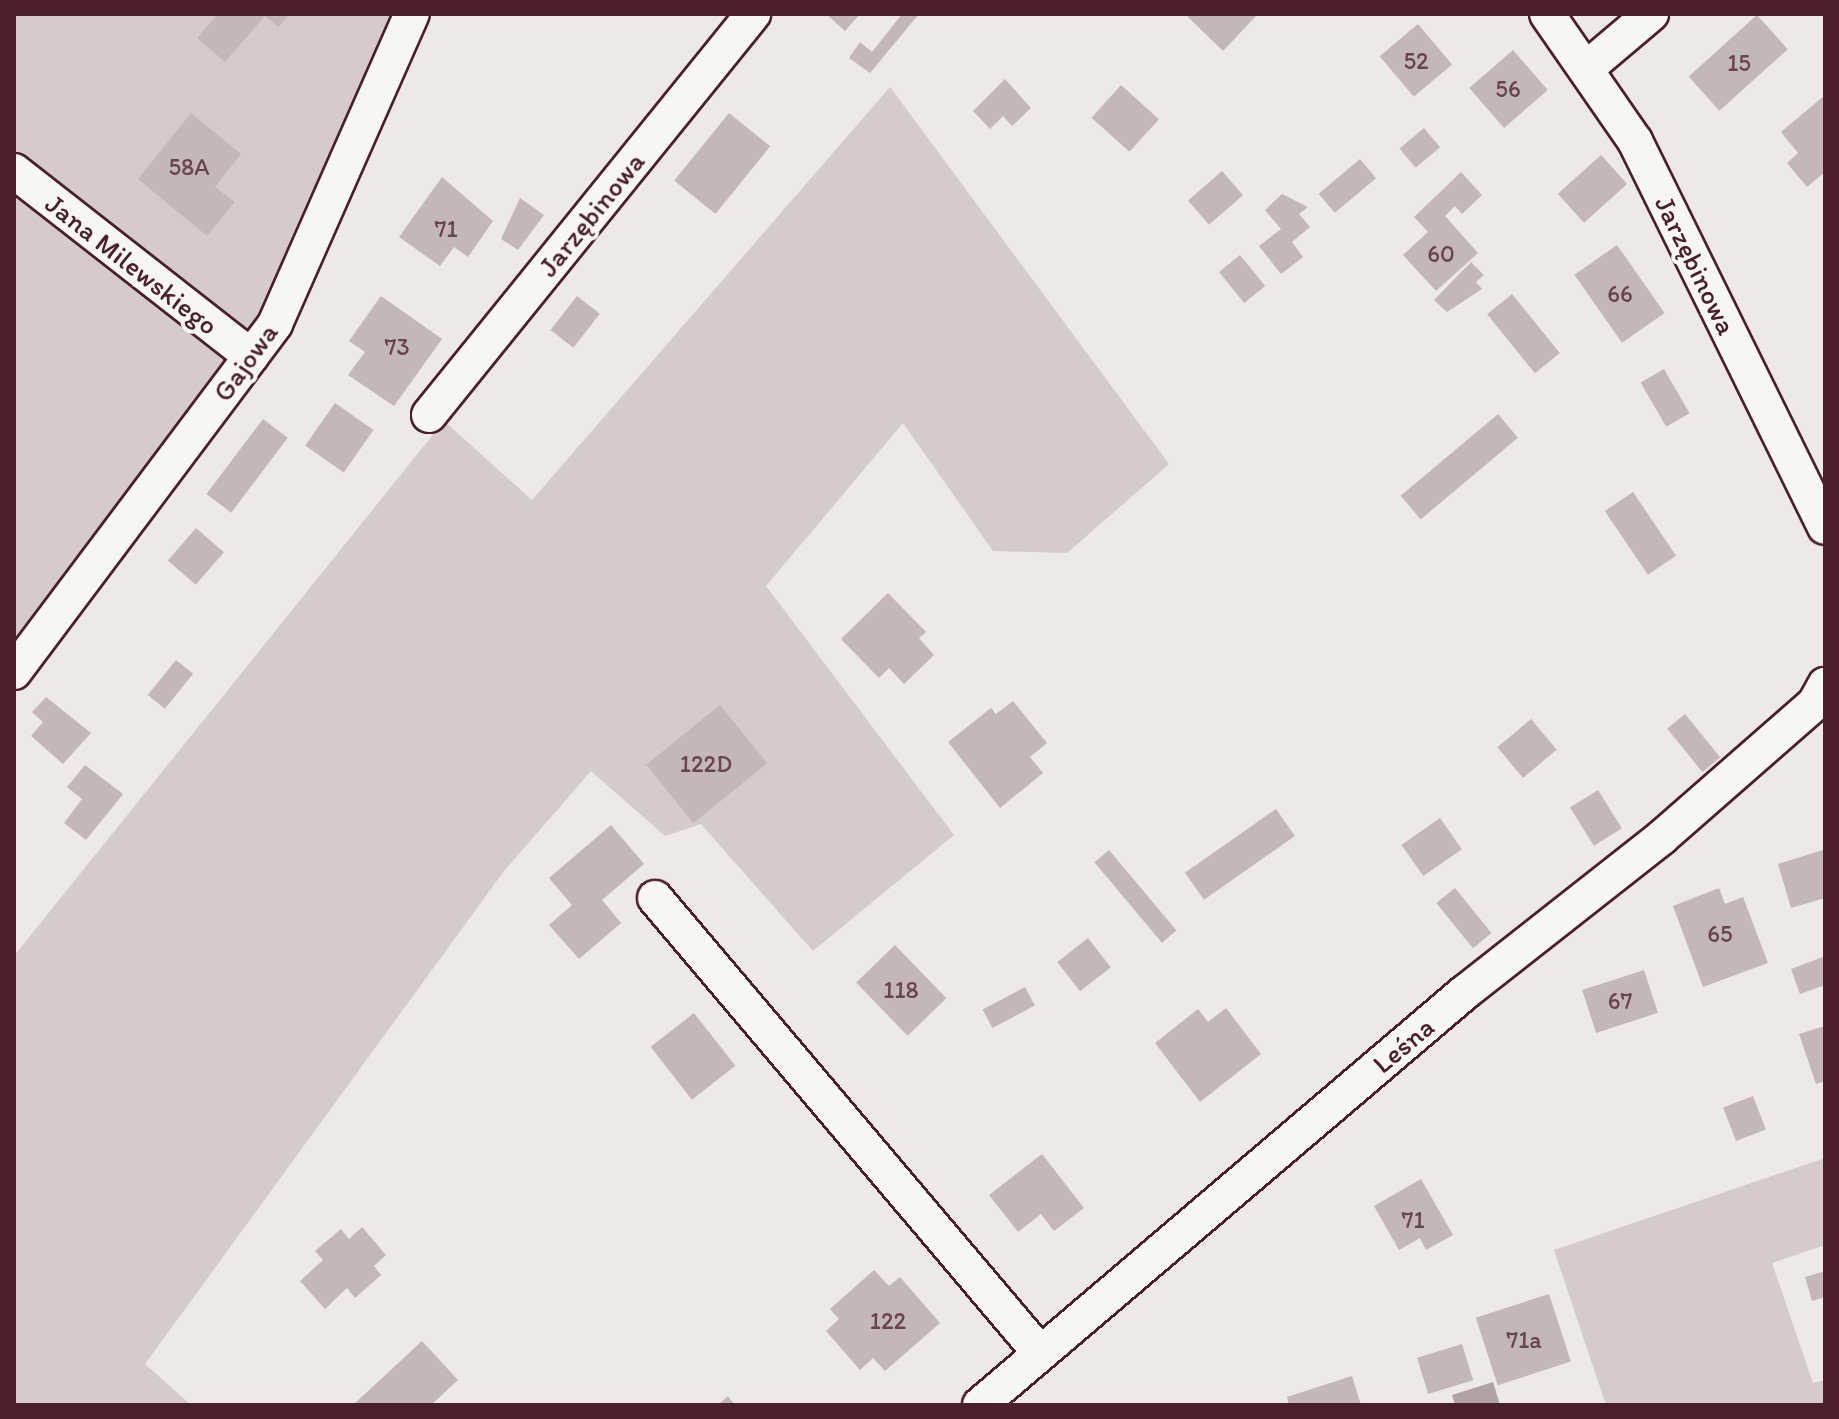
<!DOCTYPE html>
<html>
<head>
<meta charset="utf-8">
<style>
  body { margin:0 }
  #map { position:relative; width:1839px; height:1419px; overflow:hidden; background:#ece9e6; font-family:Itim,sans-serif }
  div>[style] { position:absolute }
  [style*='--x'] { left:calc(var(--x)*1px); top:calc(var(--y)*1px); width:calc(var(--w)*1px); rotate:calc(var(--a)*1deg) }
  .green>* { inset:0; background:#d4cbca }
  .water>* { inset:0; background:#b1a2a3 }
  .building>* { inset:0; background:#c4b7b7; transform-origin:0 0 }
  .roads { filter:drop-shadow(2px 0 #4a1f2b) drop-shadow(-2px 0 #4a1f2b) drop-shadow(0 2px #4a1f2b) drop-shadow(0 -2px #4a1f2b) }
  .street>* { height:34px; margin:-17px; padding:0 17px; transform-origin:17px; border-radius:17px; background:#f6f6f2 }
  span { translate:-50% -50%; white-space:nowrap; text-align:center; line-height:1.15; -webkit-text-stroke:8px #f6f6f2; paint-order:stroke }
  .number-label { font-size:24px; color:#68454e }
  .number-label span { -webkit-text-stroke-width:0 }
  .street-label { font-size:28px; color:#4a1f2b }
  .frame { position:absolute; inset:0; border:16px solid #4a1f2b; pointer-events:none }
</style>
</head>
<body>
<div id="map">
  <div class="green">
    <div style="clip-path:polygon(14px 14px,412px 14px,275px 324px,14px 672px)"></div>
    <div style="clip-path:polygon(890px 87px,1169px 464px,1067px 553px,993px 551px,903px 423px,766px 586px,954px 835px,813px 951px,701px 824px,665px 836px,591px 771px,504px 871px,145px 1364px,191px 1405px,14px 1405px,14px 956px,444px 421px,532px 500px)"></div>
    <div style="clip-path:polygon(1825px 1158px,1825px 1245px,1772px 1263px,1813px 1383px,1825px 1380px,1825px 1405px,1606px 1405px,1554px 1250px)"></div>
  </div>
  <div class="water">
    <div style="clip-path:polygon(1493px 1382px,1500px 1405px,1455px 1405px,1452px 1395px)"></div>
  </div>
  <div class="building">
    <div style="clip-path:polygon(218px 14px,290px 14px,278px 27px,265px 16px,225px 62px,197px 38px)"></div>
    <div style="clip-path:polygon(826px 14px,860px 14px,845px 31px)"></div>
    <div style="clip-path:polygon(902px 14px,919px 14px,870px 73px,849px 58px,860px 42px,872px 52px)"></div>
    <div style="clip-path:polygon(1185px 14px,1258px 14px,1223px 51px)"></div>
    <div style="left:1757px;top:15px;width:46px;height:92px;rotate:48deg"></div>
    <div style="left:1418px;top:24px;width:53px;height:50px;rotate:50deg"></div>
    <div style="left:1513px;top:50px;width:53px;height:58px;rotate:49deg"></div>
    <div style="clip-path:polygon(1005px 79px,1031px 108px,1012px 126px,1003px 116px,990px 129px,973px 111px)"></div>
    <div style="left:1121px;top:85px;width:51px;height:44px;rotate:42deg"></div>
    <div style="clip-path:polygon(1825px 95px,1825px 172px,1807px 187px,1787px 163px,1798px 153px,1781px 132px)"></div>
    <div style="clip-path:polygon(191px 113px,241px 154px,215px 187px,235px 202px,207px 236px,138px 179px)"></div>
    <div style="left:729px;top:113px;width:53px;height:87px;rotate:39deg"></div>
    <div style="left:1424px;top:128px;width:25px;height:32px;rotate:50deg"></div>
    <div style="left:1601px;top:155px;width:39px;height:58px;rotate:48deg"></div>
    <div style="left:1360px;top:159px;width:25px;height:54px;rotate:50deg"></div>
    <div style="left:1222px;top:171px;width:32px;height:45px;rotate:49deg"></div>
    <div style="clip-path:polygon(1461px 172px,1482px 195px,1462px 214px,1455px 206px,1445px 216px,1478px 253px,1436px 291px,1403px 255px,1428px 232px,1414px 217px)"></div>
    <div style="clip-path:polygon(442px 177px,493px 221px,468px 257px,454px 247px,440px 266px,399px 237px)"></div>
    <div style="clip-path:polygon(1282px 194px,1308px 207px,1299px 214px,1310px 227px,1292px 242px,1303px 257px,1281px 274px,1259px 246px,1281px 229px,1265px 210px)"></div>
    <div style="clip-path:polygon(520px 198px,544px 215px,518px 250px,501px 239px)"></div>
    <div style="left:1617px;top:245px;width:83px;height:52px;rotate:55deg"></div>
    <div style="left:1240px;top:255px;width:40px;height:27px;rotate:51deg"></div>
    <div style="clip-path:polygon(1471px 262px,1484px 275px,1476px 282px,1482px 289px,1447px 312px,1434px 300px)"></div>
    <div style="left:1512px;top:294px;width:76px;height:32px;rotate:51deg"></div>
    <div style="clip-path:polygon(381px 296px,442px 339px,394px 406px,348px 375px,365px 352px,349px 341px)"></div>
    <div style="left:577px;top:296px;width:29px;height:43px;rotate:38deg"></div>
    <div style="left:1664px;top:369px;width:51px;height:27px;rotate:60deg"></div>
    <div style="left:335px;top:403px;width:47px;height:52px;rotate:35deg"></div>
    <div style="left:1498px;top:414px;width:31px;height:127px;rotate:50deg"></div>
    <div style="left:263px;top:419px;width:31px;height:94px;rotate:37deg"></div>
    <div style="left:1633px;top:492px;width:77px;height:34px;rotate:56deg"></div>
    <div style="left:196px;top:528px;width:37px;height:43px;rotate:41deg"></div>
    <div style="clip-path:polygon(888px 593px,926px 632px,919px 638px,934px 655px,904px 684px,889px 668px,879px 678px,841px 639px)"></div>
    <div style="left:176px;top:660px;width:22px;height:45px;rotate:39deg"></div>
    <div style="clip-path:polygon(46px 697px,91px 733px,63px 764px,31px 736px,43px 722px,32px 712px)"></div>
    <div style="clip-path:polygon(1013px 701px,1047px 743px,1030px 757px,1043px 773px,1000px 808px,948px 742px,991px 708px,996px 714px)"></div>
    <div style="left:720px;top:705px;width:75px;height:95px;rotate:51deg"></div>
    <div style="left:1685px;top:714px;width:56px;height:23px;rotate:51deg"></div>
    <div style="left:1531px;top:719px;width:40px;height:44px;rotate:50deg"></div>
    <div style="clip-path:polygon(85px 765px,123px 794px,86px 840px,64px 823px,82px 799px,67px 787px)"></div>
    <div style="left:1598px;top:790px;width:45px;height:33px;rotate:58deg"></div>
    <div style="left:1276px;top:809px;width:33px;height:111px;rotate:55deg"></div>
    <div style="left:1440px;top:818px;width:38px;height:47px;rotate:55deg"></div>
    <div style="clip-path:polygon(611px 825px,644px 864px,602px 900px,621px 923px,579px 959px,549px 925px,572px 905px,549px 878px)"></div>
    <div style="left:1109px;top:850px;width:105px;height:19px;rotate:50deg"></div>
    <div style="clip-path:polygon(1823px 850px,1825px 898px,1791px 908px,1778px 864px)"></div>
    <div style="left:1455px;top:888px;width:58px;height:24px;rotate:51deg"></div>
    <div style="clip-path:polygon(1719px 888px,1725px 904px,1743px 897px,1768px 963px,1703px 987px,1673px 906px)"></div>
    <div style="left:1088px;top:938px;width:37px;height:39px;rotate:52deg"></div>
    <div style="left:895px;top:945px;width:74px;height:54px;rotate:46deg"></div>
    <div style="clip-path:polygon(1823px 957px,1825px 985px,1800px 994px,1791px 969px)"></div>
    <div style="left:1644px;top:970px;width:45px;height:65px;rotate:72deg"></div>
    <div style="left:1025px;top:987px;width:21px;height:48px;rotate:62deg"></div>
    <div style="clip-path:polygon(1226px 1008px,1261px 1054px,1200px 1102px,1155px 1043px,1198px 1009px,1208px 1022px)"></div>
    <div style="left:694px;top:1013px;width:67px;height:55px;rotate:52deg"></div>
    <div style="clip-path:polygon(1825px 1026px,1825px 1081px,1816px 1084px,1799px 1034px)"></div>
    <div style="left:1753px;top:1096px;width:36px;height:32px;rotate:69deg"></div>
    <div style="clip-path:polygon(1042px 1154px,1084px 1208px,1054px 1231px,1041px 1214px,1018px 1232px,989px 1195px)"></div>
    <div style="clip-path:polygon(1421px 1179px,1453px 1235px,1426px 1250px,1420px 1238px,1399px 1250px,1374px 1206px)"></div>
    <div style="clip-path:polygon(362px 1227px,386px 1255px,374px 1266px,381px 1275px,355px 1298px,347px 1288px,325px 1309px,300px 1281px,323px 1260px,315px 1251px,341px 1229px,349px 1239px)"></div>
    <div style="clip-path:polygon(874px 1270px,889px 1286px,900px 1277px,940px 1323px,885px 1371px,873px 1358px,860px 1370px,826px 1331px,839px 1319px,830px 1309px)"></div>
    <div style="clip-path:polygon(1825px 1271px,1825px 1297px,1812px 1301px,1805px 1277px)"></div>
    <div style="left:1549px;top:1294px;width:71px;height:77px;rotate:72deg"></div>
    <div style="clip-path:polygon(422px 1341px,458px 1380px,431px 1405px,353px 1405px)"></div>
    <div style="left:1462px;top:1344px;width:38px;height:47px;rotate:73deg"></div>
    <div style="clip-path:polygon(1352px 1376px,1361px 1405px,1289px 1405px,1287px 1397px)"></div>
    <div style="clip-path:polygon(728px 1396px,735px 1405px,718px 1405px)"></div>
  </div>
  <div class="roads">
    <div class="street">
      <div style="--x:1547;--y:14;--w:155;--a:55.3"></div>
      <div style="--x:1635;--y:141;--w:430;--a:63.8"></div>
      <div style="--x:1587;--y:68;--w:84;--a:-40.2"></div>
      <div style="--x:14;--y:171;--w:301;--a:38"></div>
      <div style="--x:429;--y:415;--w:516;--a:-51.06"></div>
      <div style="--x:14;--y:672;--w:435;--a:-53.1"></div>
      <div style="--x:275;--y:324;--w:339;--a:-66.2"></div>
      <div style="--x:655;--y:898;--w:596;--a:49.76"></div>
      <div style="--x:980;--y:1405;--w:636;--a:-40.41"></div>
      <div style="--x:1464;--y:993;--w:251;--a:-38.2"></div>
      <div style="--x:1661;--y:838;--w:205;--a:-41.2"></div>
      <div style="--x:1815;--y:703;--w:21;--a:-61"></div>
    </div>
  </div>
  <div class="number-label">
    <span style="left:1416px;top:61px">52</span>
    <span style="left:1739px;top:63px">15</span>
    <span style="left:1508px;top:89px">56</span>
    <span style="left:189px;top:167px">58A</span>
    <span style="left:446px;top:229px">71</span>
    <span style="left:1441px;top:254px">60</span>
    <span style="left:1620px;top:294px">66</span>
    <span style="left:397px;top:347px">73</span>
    <span style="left:706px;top:764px">122D</span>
    <span style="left:1720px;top:934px">65</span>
    <span style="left:901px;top:990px">118</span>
    <span style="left:1620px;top:1001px">67</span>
    <span style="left:1413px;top:1220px">71</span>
    <span style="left:888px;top:1321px">122</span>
    <span style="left:1524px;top:1340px">71a</span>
  </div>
  <div class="street-label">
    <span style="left:591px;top:214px;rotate:-51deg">Jarzębinowa</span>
    <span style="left:132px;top:264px;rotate:38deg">Jana Milewskiego</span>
    <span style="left:1696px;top:265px;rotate:64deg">Jarzębinowa</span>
    <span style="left:245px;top:362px;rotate:-54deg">Gajowa</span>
    <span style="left:1403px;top:1045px;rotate:-40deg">Leśna</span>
  </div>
  <div class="frame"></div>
</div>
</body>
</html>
